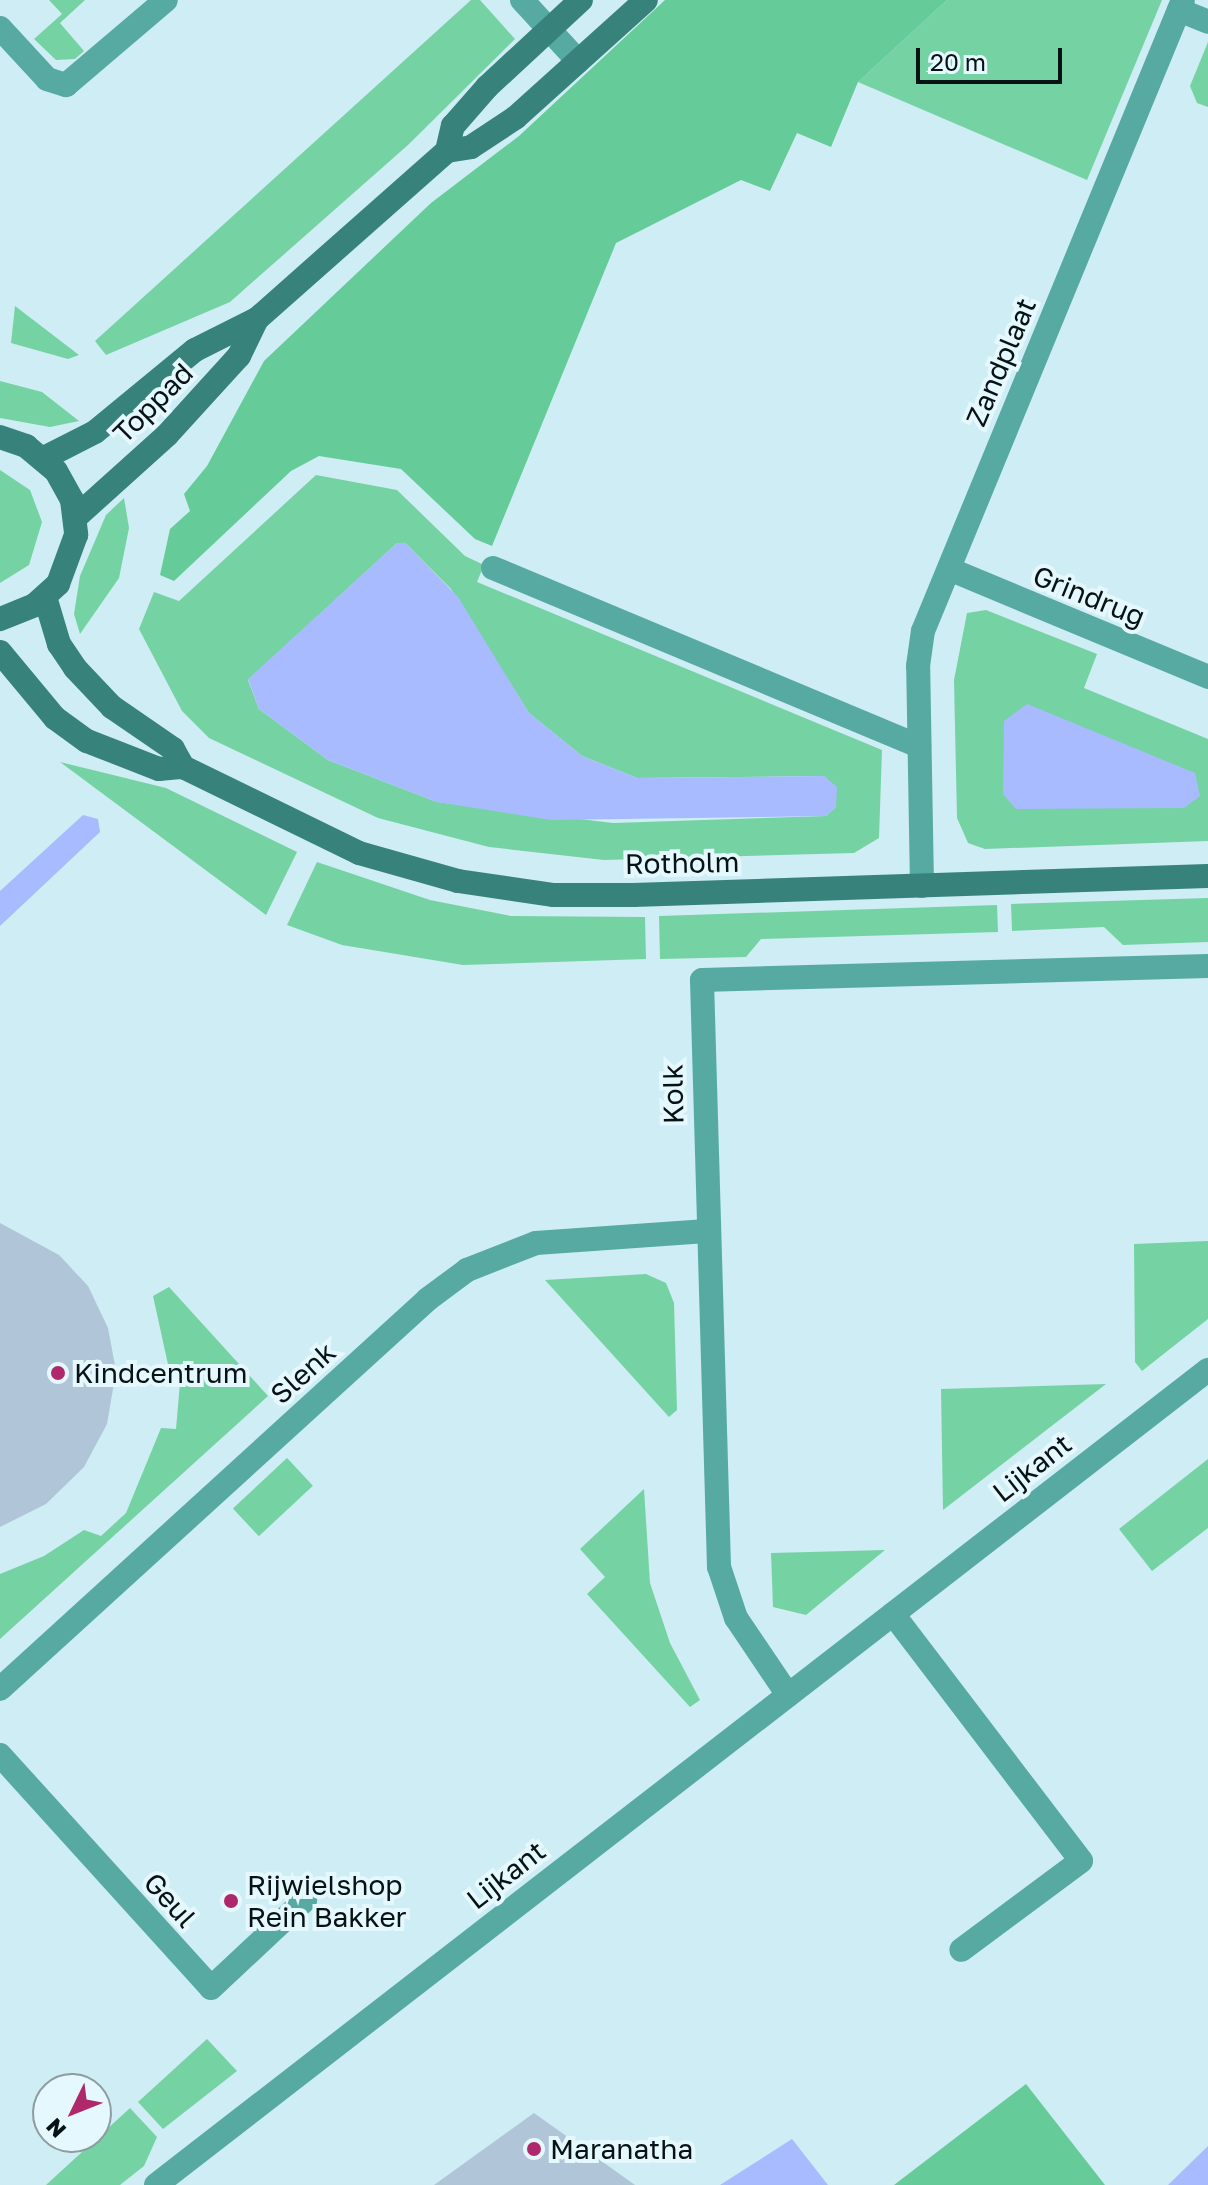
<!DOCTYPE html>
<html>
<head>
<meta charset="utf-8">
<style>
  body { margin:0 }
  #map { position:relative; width:1208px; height:2185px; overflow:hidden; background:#ceedf5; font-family:"Golos Text",sans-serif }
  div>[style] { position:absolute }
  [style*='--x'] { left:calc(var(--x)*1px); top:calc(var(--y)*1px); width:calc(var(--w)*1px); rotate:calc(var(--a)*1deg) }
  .green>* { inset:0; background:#75d3a3; transform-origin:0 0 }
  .forest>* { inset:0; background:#65cb98 }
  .water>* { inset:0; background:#a8bbfe }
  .building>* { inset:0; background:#b0c5d7 }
  .street>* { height:24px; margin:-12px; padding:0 12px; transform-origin:12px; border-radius:12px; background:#57aaa2 }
  .secondary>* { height:24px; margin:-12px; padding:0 12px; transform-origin:12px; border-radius:12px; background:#38827c }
  .dots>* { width:22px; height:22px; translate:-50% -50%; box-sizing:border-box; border:4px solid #e5f8fd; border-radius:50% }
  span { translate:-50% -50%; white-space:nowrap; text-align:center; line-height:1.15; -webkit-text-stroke:8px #e5f8fd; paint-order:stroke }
  .street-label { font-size:28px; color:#071215 }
  .poi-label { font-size:28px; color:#071215 }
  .left { translate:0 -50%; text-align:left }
  .north { position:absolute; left:32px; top:2073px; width:80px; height:80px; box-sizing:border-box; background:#e5f8fd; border:2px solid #8c9ca0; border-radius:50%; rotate:227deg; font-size:22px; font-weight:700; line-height:32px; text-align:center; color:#071215 }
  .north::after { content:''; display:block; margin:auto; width:28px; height:36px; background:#af286b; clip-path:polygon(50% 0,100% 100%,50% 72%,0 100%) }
  .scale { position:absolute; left:916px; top:48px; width:146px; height:36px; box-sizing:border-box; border:4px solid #071215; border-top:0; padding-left:10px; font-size:24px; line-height:28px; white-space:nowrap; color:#071215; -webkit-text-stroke:6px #e5f8fd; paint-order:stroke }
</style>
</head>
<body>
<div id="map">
  <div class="green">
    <div style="clip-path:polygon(49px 0,85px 0,60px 23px,84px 51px,75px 59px,56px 60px,34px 39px,62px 14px)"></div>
    <div style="clip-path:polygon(471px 0,480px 0,515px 39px,408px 145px,230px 302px,106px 355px,95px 341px)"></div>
    <div style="clip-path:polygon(947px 0,1162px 0,1087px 180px,858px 82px)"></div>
    <div style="clip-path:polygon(1208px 42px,1208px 107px,1197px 103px,1190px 86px)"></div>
    <div style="clip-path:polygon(15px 306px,79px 355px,68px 359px,11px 343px)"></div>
    <div style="clip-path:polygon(0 381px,42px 392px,79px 421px,50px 427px,0 418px)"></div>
    <div style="clip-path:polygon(0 470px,30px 490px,42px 522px,29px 565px,0 583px)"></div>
    <div style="clip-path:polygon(evenodd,316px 475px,397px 490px,465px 556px,484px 565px,477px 582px,882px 750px,879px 838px,854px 853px,604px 860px,489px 847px,378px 818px,209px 738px,182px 711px,139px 629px,154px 592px,179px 601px,316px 475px,397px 543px,405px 543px,451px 589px,529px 713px,582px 756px,637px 778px,824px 776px,836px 807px,826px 816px,613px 823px,437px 802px,328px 760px,259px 709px,248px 680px,397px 543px)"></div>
    <div style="clip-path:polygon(124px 498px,129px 528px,119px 578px,80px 634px,74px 614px,80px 576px,106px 515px)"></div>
    <div style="clip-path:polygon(986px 610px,1097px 654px,1084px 688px,1208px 739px,1208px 841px,985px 849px,968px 843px,957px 818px,954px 680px,967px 613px)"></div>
    <div style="clip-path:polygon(60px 762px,166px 788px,297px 852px,266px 915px)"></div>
    <div style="clip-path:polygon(317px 862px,430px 900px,511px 916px,645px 917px,646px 959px,463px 965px,342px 945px,287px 925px)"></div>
    <div style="clip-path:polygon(1208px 898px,1208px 942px,1123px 945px,1104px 927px,1012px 931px,1011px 904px)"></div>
    <div style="clip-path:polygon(997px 905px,998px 932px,761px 939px,746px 957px,660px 959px,659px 916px)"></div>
    <div style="clip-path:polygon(1208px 1241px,1208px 1319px,1142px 1371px,1135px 1362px,1134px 1244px)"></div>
    <div style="clip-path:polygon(646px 1274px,666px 1283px,674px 1303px,677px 1410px,669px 1417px,545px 1280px)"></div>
    <div style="clip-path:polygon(169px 1287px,268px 1396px,0 1639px,0 1574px,44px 1556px,84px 1530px,101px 1536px,126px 1513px,161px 1428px,176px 1429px,181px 1371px,169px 1369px,153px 1296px)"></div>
    <div style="clip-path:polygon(1106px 1384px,943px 1510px,941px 1389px)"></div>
    <div style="left:287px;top:1458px;width:38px;height:74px;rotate:47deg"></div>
    <div style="clip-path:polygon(1208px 1459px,1208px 1528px,1152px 1571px,1119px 1529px)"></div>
    <div style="clip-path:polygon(644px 1489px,650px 1583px,670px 1643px,700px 1700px,690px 1707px,587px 1594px,605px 1577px,580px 1549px)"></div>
    <div style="clip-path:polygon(885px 1550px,806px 1615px,773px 1607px,771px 1553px)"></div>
    <div style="clip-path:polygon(207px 2039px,237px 2071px,163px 2129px,138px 2102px)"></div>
    <div style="clip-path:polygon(130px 2108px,157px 2137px,144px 2166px,120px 2185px,46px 2185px)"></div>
  </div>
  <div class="forest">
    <div style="clip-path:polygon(665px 0,947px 0,858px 82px,831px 147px,797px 133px,770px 191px,741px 180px,616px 243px,492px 546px,475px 539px,401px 469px,319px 456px,291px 471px,174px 581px,160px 575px,170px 529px,190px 511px,184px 494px,207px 466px,264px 361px,431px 203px,519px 136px)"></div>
    <div style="clip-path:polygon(1026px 2084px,1105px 2185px,894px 2185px)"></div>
  </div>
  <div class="water">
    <div style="clip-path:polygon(397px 543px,405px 543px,458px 597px,529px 713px,582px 756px,637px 778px,824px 776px,837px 787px,836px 807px,826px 816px,551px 820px,437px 802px,328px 760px,259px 709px,248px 679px)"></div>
    <div style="clip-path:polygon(1027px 704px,1195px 773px,1200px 796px,1184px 808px,1016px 809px,1003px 794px,1004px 721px)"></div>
    <div style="clip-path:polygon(83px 815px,98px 819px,100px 832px,0 926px,0 891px)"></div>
    <div style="clip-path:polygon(792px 2139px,828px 2185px,720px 2185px)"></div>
    <div style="clip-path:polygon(1208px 2146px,1208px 2185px,1168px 2185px)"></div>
  </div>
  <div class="building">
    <div style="clip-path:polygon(0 1223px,59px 1255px,88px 1286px,108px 1328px,116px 1371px,107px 1424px,84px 1467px,46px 1504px,0 1527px)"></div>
    <div style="clip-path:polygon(534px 2113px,635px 2185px,434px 2185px)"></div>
  </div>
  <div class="street">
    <div style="--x:522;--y:0;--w:83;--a:47.4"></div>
    <div style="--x:1179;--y:10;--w:31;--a:22"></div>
    <div style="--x:0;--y:28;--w:69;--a:47.3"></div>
    <div style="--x:47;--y:79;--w:20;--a:18"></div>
    <div style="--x:66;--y:85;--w:131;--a:-40.4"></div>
    <div style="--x:493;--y:568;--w:462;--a:22.7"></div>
    <div style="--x:949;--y:569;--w:281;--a:22.6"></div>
    <div style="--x:922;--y:886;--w:220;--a:-91"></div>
    <div style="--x:918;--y:666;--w:35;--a:-82"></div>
    <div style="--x:923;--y:631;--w:682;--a:-67.61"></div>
    <div style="--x:893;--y:1614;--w:310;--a:52.7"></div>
    <div style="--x:1081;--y:1861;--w:149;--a:143.4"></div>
    <div style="--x:0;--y:1689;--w:579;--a:-42.34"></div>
    <div style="--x:428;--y:1299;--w:49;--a:-36.6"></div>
    <div style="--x:467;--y:1270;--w:74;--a:-21.4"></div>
    <div style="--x:536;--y:1243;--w:171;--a:-4"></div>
    <div style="--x:788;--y:1695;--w:93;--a:-124"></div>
    <div style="--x:736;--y:1618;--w:54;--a:-108.4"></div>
    <div style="--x:719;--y:1567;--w:587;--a:-91.66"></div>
    <div style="--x:702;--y:980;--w:506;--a:-1.58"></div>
    <div style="--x:0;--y:1755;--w:314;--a:47.8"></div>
    <div style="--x:211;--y:1988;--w:129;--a:-43.1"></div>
    <div style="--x:156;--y:2185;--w:1331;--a:-37.77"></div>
  </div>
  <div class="secondary">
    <div style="--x:447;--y:151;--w:26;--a:-77"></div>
    <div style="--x:453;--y:126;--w:52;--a:-48.9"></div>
    <div style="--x:487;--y:87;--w:128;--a:-42.8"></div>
    <div style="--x:0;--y:437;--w:28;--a:19"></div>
    <div style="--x:26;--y:446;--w:39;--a:40"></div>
    <div style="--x:56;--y:471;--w:33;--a:61"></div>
    <div style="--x:72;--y:500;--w:35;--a:83"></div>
    <div style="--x:76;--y:535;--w:52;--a:110.2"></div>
    <div style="--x:58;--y:584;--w:31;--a:138"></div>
    <div style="--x:35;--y:605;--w:38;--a:158"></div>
    <div style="--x:44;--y:458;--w:57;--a:-27"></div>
    <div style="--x:95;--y:432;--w:129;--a:-39.4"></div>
    <div style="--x:195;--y:350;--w:69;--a:-26.6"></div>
    <div style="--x:257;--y:319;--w:254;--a:-41.5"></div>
    <div style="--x:447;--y:151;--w:24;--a:-9"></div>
    <div style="--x:471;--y:147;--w:53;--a:-33.4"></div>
    <div style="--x:515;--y:118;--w:176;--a:-42"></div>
    <div style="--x:76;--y:517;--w:122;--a:-42"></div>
    <div style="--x:167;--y:435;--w:107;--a:-47.7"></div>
    <div style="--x:239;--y:356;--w:41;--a:-64.1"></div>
    <div style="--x:45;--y:597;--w:49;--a:73.4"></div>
    <div style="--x:59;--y:644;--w:29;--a:56"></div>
    <div style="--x:75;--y:668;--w:54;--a:46.5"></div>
    <div style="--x:112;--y:707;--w:74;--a:34.5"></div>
    <div style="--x:173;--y:749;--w:21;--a:61"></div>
    <div style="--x:0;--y:652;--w:86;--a:50.2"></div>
    <div style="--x:55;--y:718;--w:39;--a:36"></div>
    <div style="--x:87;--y:741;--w:77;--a:21.3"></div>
    <div style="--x:159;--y:769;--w:24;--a:-5"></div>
    <div style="--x:183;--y:767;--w:196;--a:26"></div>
    <div style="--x:359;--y:853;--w:103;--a:15.8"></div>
    <div style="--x:458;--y:881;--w:97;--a:8.3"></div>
    <div style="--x:554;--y:895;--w:79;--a:0"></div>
    <div style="--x:633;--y:895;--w:575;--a:-1.89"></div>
  </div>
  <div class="dots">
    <div style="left:58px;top:1373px;background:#af286b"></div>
    <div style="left:231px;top:1901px;background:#af286b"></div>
    <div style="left:534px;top:2149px;background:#af286b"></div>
  </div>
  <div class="street-label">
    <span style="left:1001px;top:362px;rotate:-67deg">Zandplaat</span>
    <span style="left:153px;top:403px;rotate:-45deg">Toppad</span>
    <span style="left:1089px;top:596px;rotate:22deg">Grindrug</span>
    <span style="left:682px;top:863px;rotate:-1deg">Rotholm</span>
    <span style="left:673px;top:1094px;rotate:-91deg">Kolk</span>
    <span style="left:303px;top:1373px;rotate:-42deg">Slenk</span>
    <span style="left:1032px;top:1468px;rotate:-38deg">Lijkant</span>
    <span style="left:506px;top:1875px;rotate:-38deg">Lijkant</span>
    <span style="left:170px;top:1900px;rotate:48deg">Geul</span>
  </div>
  <div class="poi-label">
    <span class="left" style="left:74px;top:1373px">Kindcentrum</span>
    <span class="left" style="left:247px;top:1901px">Rijwielshop<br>Rein Bakker</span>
    <span class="left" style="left:550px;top:2149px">Maranatha</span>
  </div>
  <div class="north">N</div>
  <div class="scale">20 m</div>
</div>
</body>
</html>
